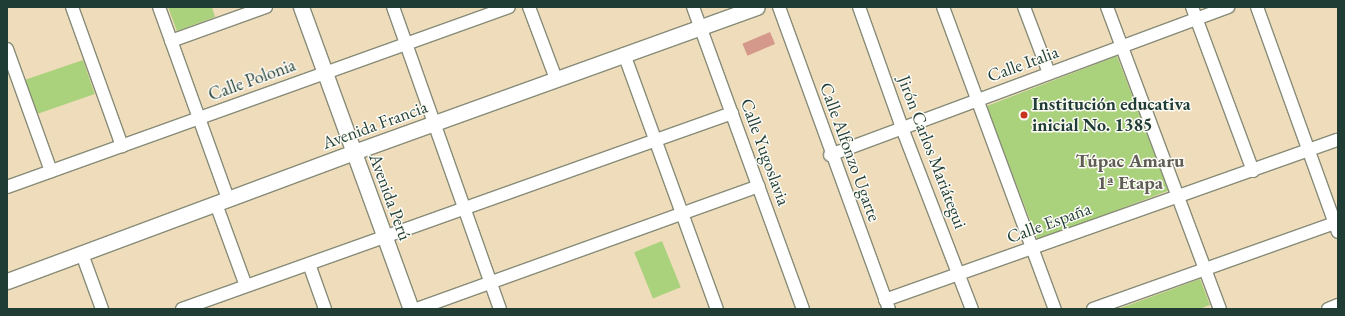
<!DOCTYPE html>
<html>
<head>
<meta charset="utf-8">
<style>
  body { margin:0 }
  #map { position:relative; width:1345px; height:316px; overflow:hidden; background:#efdcbb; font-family:"EB Garamond",serif }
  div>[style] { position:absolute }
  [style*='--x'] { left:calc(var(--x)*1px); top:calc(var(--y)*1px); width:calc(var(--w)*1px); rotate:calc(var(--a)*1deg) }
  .green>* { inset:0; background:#aad27c; transform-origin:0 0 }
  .building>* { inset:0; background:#d5998c; transform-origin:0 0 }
  .roads { filter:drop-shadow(1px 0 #878c78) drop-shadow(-1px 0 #878c78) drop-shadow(0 1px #878c78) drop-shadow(0 -1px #878c78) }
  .minor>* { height:12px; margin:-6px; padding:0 6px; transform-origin:6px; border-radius:6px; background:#fff }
  .tertiary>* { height:15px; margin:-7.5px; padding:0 7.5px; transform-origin:7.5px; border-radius:7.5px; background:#fff }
  .dots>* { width:11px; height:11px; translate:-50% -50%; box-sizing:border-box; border:2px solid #fdfcf7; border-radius:50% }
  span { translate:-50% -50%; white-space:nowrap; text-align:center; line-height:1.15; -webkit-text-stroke:3px #fdfcf7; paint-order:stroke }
  .street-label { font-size:18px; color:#1f3d34 }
  .poi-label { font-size:18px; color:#1f3d34; font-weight:700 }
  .left { translate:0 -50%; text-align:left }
  .neighbourhood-label { font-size:19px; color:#5f5d53; font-weight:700 }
  .frame { position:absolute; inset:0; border:8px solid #1f3d34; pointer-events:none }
</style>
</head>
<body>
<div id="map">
  <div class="green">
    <div style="clip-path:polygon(168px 7px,212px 7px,215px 17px,177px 31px)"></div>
    <div style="left:1117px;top:56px;width:144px;height:140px;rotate:69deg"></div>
    <div style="left:83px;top:60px;width:36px;height:61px;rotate:71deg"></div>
    <div style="left:662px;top:241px;width:50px;height:30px;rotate:68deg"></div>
    <div style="clip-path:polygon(1200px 279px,1210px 305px,1199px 309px,1118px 309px)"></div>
  </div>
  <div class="building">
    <div style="left:770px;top:32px;width:13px;height:30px;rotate:67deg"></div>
  </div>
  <div class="roads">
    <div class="minor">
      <div style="--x:72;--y:7;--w:148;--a:70.2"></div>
      <div style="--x:159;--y:7;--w:204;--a:70.2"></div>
      <div style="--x:393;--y:7;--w:320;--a:70.5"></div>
      <div style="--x:529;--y:7;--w:77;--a:69.4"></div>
      <div style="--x:693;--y:7;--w:321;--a:70"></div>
      <div style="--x:779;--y:7;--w:321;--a:70"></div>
      <div style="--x:859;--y:7;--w:128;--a:70.4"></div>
      <div style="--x:902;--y:128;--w:194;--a:68.9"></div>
      <div style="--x:943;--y:7;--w:322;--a:69.7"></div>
      <div style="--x:1024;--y:7;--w:71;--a:69.3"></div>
      <div style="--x:1107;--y:7;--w:322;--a:69.5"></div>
      <div style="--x:1192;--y:7;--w:175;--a:69.6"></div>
      <div style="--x:1257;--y:7;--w:239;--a:70.2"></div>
      <div style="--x:171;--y:41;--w:101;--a:-19.7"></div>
      <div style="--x:7;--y:49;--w:130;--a:70.2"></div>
      <div style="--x:624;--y:54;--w:271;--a:70"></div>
      <div style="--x:830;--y:155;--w:425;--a:-20.4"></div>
      <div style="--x:7;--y:187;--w:533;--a:-19.73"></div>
      <div style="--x:216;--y:204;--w:87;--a:69.9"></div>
      <div style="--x:82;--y:254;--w:59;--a:70"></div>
      <div style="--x:309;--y:264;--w:48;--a:70.4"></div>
      <div style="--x:885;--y:300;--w:480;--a:-19.5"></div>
      <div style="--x:182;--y:309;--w:584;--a:-19.61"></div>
      <div style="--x:417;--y:309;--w:363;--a:-19.8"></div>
      <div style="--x:1093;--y:309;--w:260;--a:-19.6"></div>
      <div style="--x:1328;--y:309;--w:11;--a:-22"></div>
    </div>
    <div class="tertiary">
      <div style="--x:301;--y:7;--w:321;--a:70"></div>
      <div style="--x:7;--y:281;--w:370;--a:-20.4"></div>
      <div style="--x:354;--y:152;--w:428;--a:-19.8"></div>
    </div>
  </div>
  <div class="dots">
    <div style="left:1024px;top:115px;background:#c8321e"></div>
  </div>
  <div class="street-label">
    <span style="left:1023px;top:64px;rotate:-20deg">Calle Italia</span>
    <span style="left:252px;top:80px;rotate:-20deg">Calle Polonia</span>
    <span style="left:375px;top:125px;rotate:-20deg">Avenida Francia</span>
    <span style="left:765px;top:152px;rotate:70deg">Calle Yugoslavia</span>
    <span style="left:850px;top:152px;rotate:70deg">Calle Alfonzo Ugarte</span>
    <span style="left:932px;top:152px;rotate:69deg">Jirón Carlos Mariátegui</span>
    <span style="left:390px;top:197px;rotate:70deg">Avenida Perú</span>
    <span style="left:1049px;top:223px;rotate:-20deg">Calle España</span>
  </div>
  <div class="poi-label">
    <span class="left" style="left:1032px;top:115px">Institución educativa<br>inicial No. 1385</span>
  </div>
  <div class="neighbourhood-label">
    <span style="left:1130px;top:172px">Túpac Amaru<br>1ª Etapa</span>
  </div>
  <div class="frame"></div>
</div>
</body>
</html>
